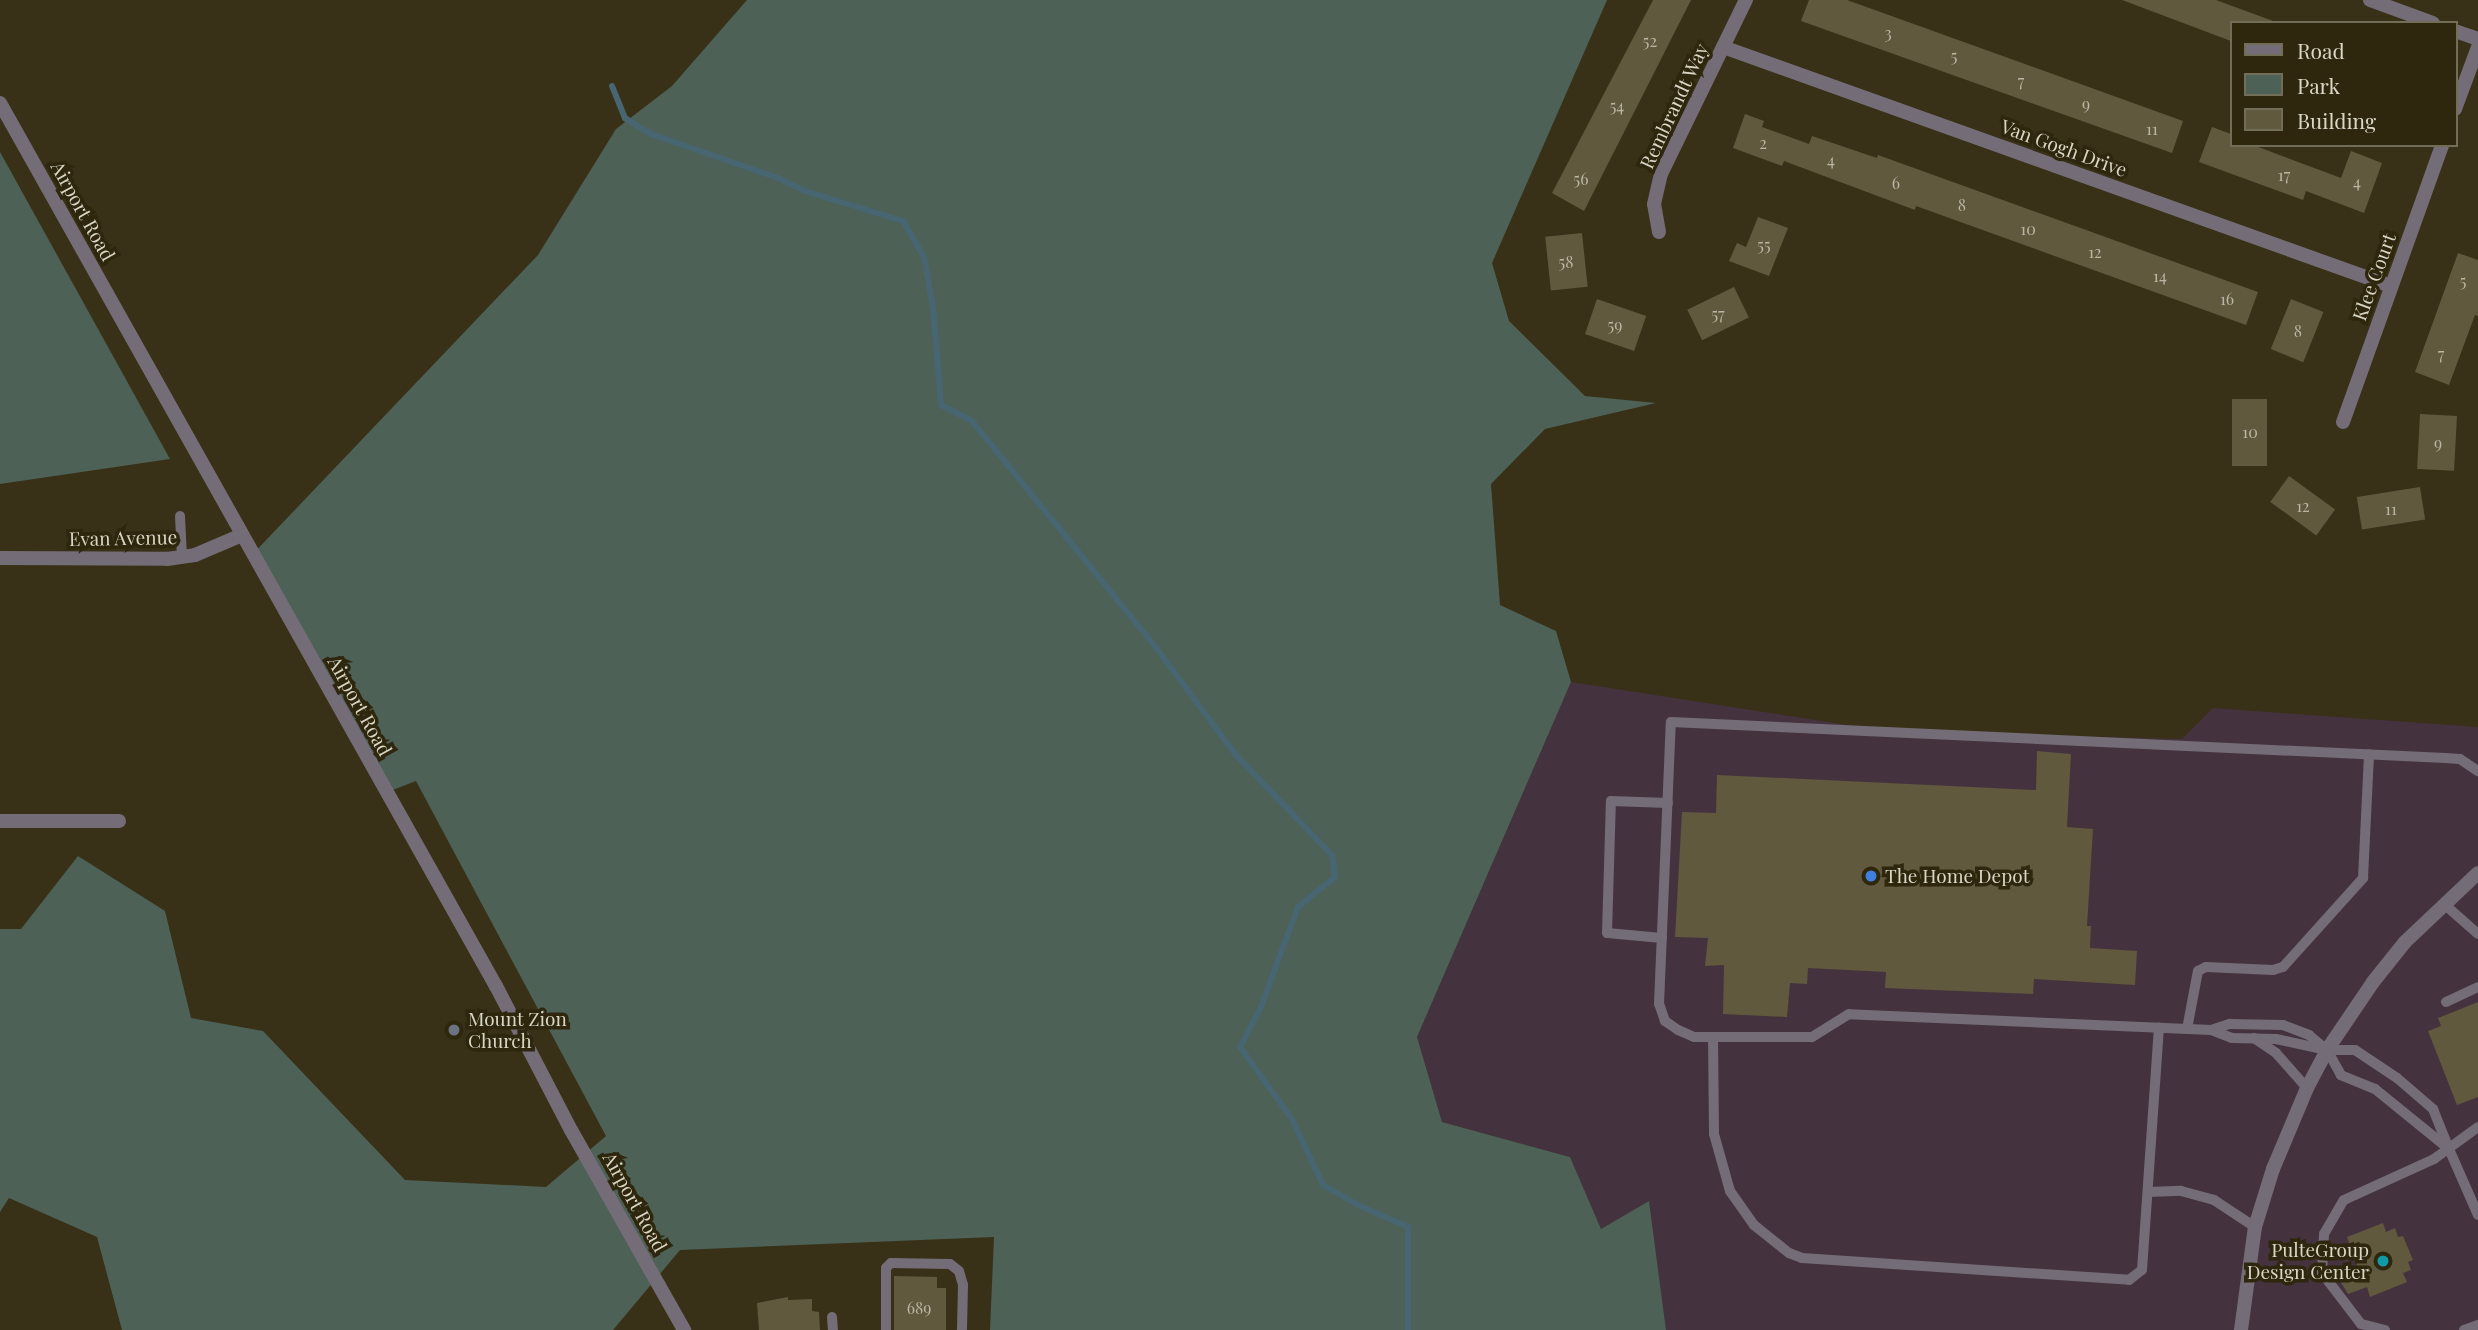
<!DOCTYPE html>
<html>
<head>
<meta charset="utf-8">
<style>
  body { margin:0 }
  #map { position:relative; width:2478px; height:1330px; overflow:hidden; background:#383117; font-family:"Playfair Display",serif }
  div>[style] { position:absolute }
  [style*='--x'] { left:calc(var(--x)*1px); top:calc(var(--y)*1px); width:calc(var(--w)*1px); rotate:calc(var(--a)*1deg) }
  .commercial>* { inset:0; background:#44333e }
  .green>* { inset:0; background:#4d6156 }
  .stream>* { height:6px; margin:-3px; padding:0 3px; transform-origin:3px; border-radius:3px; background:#476672 }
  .building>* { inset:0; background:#60593e; transform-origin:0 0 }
  .lane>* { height:10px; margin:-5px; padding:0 5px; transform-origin:5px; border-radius:5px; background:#746c77 }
  .street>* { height:14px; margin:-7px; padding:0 7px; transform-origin:7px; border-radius:7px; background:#746c77 }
  .dots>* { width:19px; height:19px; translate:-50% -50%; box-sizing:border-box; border:4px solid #2e270d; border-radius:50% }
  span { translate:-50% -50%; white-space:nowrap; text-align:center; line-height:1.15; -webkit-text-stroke:7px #2e270d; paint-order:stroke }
  .number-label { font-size:16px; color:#bbb7a4 }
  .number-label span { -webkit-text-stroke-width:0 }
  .street-label { font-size:19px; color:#d9d6c6 }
  .poi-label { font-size:19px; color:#d9d6c6 }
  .left { translate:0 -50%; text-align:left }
  .right { translate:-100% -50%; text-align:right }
  .legend { position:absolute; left:2230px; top:21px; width:228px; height:126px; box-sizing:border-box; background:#2e270d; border:2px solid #726d57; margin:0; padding:9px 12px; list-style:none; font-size:21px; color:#d9d6c6 }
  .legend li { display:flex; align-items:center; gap:14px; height:35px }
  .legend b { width:35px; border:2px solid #726d57 }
</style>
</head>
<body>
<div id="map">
  <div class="commercial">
    <div style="clip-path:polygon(1571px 682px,1893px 732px,2182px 739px,2213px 708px,2478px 727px,2478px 1330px,1666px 1330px,1649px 1202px,1601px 1229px,1570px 1157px,1442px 1122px,1417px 1037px)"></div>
  </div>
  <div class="green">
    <div style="clip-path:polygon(747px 0,1607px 0,1492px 263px,1509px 321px,1585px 396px,1656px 403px,1545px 429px,1491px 484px,1500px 605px,1556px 631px,1571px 682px,1417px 1037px,1442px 1122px,1570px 1157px,1601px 1229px,1649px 1201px,1666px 1330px,990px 1330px,994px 1237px,680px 1250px,613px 1330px,122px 1330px,97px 1237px,9px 1198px,0 1212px,0 929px,21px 929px,78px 856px,165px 911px,191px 1018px,263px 1031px,405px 1180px,546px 1187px,606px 1136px,416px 781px,390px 791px,249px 558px,538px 255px,616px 129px,672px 86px)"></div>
    <div style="clip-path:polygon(0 152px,170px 459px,0 484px)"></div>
  </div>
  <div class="stream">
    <div style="--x:612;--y:86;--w:35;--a:68"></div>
    <div style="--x:625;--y:118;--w:31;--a:32"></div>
    <div style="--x:651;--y:134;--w:134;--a:19.1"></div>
    <div style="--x:778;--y:178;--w:30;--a:26"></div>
    <div style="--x:805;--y:191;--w:102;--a:17"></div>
    <div style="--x:903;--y:221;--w:42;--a:59.7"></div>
    <div style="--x:924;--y:257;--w:51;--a:79.8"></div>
    <div style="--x:933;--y:307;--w:98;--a:85.3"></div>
    <div style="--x:941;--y:405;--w:35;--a:27"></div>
    <div style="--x:972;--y:421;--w:289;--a:50.9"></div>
    <div style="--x:1154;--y:645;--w:137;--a:53.3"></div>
    <div style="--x:1236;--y:755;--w:139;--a:46.2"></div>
    <div style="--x:1332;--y:855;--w:22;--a:82"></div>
    <div style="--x:1335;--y:877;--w:48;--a:141"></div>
    <div style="--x:1298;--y:907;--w:107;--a:110.3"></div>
    <div style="--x:1261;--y:1007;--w:45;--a:117.7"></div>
    <div style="--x:1240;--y:1047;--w:89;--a:54.2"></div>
    <div style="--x:1292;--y:1119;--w:73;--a:64.8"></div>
    <div style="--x:1323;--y:1185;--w:43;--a:29.6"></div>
    <div style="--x:1360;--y:1206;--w:52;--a:23.6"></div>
    <div style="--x:1408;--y:1227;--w:103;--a:90"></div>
  </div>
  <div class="building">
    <div style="clip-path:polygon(1653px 0,1691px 0,1584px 211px,1552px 193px)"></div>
    <div style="clip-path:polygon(1809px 0,1847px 0,2183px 121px,2172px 153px,1801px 21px)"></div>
    <div style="clip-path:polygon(2122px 0,2216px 0,2273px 21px,2231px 23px,2231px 41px)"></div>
    <div style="clip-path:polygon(1745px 114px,1764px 121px,1762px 127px,1809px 144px,1812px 136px,1877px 158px,1878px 155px,2258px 292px,2246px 325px,1916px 206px,1915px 210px,1784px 161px,1782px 166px,1733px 148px)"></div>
    <div style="clip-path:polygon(2212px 127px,2231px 134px,2231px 145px,2253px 145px,2341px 178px,2351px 151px,2382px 163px,2364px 213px,2306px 191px,2303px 200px,2199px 162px)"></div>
    <div style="clip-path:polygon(1758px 217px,1788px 228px,1769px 276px,1729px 261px,1737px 243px,1746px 247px)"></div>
    <div style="left:1582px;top:233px;width:54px;height:37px;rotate:84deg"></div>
    <div style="clip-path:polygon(2458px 253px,2478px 260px,2478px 316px,2475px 315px,2449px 385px,2415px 372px)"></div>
    <div style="left:1734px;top:287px;width:34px;height:52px;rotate:64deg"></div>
    <div style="left:1597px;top:299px;width:52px;height:37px;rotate:19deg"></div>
    <div style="left:2291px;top:299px;width:35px;height:54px;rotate:22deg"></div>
    <div style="left:2232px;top:399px;width:35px;height:67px"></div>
    <div style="left:2420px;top:414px;width:37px;height:55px;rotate:3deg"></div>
    <div style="left:2289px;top:476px;width:57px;height:32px;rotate:36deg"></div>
    <div style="left:2420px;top:487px;width:33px;height:64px;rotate:81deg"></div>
    <div style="clip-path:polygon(2037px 751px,2071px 754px,2067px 827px,2093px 829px,2087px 926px,2091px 926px,2090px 948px,2137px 951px,2135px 985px,2034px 979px,2033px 994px,1885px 988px,1886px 972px,1808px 968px,1807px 984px,1790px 983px,1787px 1017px,1723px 1014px,1724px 965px,1705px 966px,1708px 938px,1675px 937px,1682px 812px,1716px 813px,1717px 775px,2036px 790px)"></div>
    <div style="clip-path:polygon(2478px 1002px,2478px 1097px,2457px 1105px,2428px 1031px,2441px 1026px,2438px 1018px)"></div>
    <div style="clip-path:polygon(2383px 1223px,2386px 1232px,2395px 1228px,2398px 1237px,2403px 1236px,2413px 1260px,2408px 1262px,2411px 1270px,2403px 1273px,2407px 1282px,2370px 1297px,2367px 1287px,2348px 1294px,2337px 1276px,2358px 1268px,2347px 1237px)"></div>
    <div style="clip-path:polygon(894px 1276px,937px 1277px,937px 1288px,946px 1288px,946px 1330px,894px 1330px)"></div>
    <div style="clip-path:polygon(788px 1297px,788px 1300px,812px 1299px,812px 1311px,819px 1312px,820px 1330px,759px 1330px,757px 1303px)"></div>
  </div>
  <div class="lane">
    <div style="--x:180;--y:516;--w:41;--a:87.2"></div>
    <div style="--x:2444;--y:904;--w:45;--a:41.4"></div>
    <div style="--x:1662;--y:938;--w:55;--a:-174.8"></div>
    <div style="--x:1607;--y:933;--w:132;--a:-88.3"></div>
    <div style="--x:1611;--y:801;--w:57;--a:2"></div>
    <div style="--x:2446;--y:1002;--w:35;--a:-25"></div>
    <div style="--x:2187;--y:1029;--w:59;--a:-79.3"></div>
    <div style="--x:2198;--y:971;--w:9;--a:-27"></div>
    <div style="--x:2206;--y:967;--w:67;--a:2.6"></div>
    <div style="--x:2273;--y:970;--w:10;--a:-17"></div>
    <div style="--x:2283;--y:967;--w:120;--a:-48"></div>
    <div style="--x:2363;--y:878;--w:124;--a:-87.2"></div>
    <div style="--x:2211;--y:1030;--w:20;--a:-18"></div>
    <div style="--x:2230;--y:1024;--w:53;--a:1.1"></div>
    <div style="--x:2283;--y:1025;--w:28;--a:21"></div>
    <div style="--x:2309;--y:1035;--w:23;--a:40"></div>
    <div style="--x:2327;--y:1050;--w:52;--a:-167.8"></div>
    <div style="--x:2276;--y:1039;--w:44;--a:-178.7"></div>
    <div style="--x:2232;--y:1038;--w:22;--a:-159"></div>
    <div style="--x:2211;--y:1030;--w:362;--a:-177.5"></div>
    <div style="--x:1849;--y:1014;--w:44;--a:148.1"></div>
    <div style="--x:1812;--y:1037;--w:118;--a:180"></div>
    <div style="--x:1694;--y:1037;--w:17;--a:-156"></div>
    <div style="--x:1678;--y:1030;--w:16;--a:-145"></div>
    <div style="--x:1665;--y:1021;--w:18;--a:-109"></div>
    <div style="--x:1659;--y:1004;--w:282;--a:-87.6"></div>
    <div style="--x:1671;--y:722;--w:775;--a:2.66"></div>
    <div style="--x:2445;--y:758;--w:15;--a:4"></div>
    <div style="--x:2460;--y:759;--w:22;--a:34"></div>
    <div style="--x:1713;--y:1037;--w:97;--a:89.4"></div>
    <div style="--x:1714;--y:1134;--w:59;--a:74.3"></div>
    <div style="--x:1730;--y:1191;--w:42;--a:54.8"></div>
    <div style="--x:1754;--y:1225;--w:45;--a:38.7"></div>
    <div style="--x:1789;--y:1253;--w:14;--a:21"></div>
    <div style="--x:1802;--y:1258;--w:328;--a:3.8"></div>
    <div style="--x:2129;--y:1280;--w:16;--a:-38"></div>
    <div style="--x:2142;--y:1270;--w:243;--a:-86"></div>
    <div style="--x:2254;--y:1038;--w:27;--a:34"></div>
    <div style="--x:2276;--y:1053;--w:47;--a:48.5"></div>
    <div style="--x:2327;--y:1050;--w:28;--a:0"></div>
    <div style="--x:2355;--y:1050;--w:50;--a:33.7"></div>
    <div style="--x:2397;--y:1078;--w:48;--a:40.7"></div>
    <div style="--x:2433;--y:1109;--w:43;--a:68.2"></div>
    <div style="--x:2449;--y:1149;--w:95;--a:-141"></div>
    <div style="--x:2375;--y:1089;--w:37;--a:-158"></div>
    <div style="--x:2341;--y:1075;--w:29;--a:-119"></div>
    <div style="--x:2449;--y:1149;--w:72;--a:66.3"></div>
    <div style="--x:2148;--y:1192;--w:33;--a:-2"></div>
    <div style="--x:2181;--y:1191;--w:34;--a:15"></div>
    <div style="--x:2214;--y:1200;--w:49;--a:33.4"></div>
    <div style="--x:832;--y:1317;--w:13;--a:86"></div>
    <div style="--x:886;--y:1330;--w:62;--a:-90"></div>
    <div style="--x:886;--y:1268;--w:7;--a:-45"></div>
    <div style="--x:891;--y:1263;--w:59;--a:1"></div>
    <div style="--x:950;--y:1264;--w:11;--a:38"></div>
    <div style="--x:959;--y:1271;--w:15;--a:74"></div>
    <div style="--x:963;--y:1285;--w:45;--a:91.3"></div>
    <div style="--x:2385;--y:1330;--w:25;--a:-166"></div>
    <div style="--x:2361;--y:1324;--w:64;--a:-127.4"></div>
    <div style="--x:2322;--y:1273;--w:39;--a:-87"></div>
    <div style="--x:2324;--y:1234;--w:39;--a:-60"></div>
    <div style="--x:2344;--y:1200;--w:99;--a:-24.5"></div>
    <div style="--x:2434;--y:1159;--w:54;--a:-36"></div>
    <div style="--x:2464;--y:1330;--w:15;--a:-20"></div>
  </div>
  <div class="street">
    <div style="--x:2370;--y:0;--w:67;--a:20.1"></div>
    <div style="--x:2455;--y:31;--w:24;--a:19"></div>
    <div style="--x:1723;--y:47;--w:709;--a:19.69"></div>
    <div style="--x:0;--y:103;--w:1013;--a:60.68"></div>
    <div style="--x:496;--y:986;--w:162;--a:62.5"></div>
    <div style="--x:571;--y:1130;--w:230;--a:60.5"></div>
    <div style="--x:2455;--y:109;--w:66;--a:-69.6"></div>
    <div style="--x:1659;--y:232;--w:28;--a:-100"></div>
    <div style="--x:1654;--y:204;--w:31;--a:-77"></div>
    <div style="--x:1661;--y:174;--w:194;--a:-64"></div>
    <div style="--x:2343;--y:422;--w:294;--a:-70.3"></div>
    <div style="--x:0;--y:558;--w:167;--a:0.3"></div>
    <div style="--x:167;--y:559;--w:28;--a:-8"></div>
    <div style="--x:195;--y:555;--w:51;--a:-23.1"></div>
    <div style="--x:0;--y:821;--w:119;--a:0"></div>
    <div style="--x:2241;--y:1330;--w:104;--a:-82.3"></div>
    <div style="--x:2255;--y:1227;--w:61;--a:-72.8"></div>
    <div style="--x:2273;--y:1169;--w:88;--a:-67.2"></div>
    <div style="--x:2307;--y:1088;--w:43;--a:-62.2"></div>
    <div style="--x:2327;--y:1050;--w:82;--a:-55.9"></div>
    <div style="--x:2373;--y:982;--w:51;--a:-51.3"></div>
    <div style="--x:2405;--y:942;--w:100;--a:-43.4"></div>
  </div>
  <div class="dots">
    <div style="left:1871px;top:876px;background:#3f7fe0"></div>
    <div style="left:454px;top:1030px;background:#6b7280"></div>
    <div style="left:2383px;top:1261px;background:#0f9aa8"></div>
  </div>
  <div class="number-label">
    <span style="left:1888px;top:33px">3</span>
    <span style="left:1650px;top:41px">52</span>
    <span style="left:1954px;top:56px">5</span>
    <span style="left:2021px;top:81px">7</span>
    <span style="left:2086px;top:104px">9</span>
    <span style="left:1617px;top:106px">54</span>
    <span style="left:2152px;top:129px">11</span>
    <span style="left:1763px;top:143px">2</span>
    <span style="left:1831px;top:160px">4</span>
    <span style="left:2284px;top:175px">17</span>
    <span style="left:1581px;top:179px">56</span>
    <span style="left:2357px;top:182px">4</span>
    <span style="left:1896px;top:183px">6</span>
    <span style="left:1962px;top:205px">8</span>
    <span style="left:2028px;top:229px">10</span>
    <span style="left:1764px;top:245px">55</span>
    <span style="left:2095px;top:252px">12</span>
    <span style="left:1566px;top:262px">58</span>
    <span style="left:2160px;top:276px">14</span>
    <span style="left:2463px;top:281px">5</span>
    <span style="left:2227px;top:299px">16</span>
    <span style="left:1718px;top:314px">57</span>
    <span style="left:1615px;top:325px">59</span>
    <span style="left:2298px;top:331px">8</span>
    <span style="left:2441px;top:354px">7</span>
    <span style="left:2250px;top:432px">10</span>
    <span style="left:2438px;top:443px">9</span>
    <span style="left:2303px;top:506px">12</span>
    <span style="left:2391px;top:509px">11</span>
    <span style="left:919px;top:1308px">689</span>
  </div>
  <div class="street-label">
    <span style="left:1674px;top:106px;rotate:-65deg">Rembrandt Way</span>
    <span style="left:2064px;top:148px;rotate:20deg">Van Gogh Drive</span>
    <span style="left:83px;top:211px;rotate:61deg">Airport Road</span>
    <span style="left:2374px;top:277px;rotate:-70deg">Klee Court</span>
    <span style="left:123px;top:538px;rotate:-1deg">Evan Avenue</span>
    <span style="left:360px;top:706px;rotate:61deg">Airport Road</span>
    <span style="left:635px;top:1202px;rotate:61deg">Airport Road</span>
  </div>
  <div class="poi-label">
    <span class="left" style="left:1885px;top:876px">The Home Depot</span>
    <span class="left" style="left:468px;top:1030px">Mount Zion<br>Church</span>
    <span class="right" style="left:2369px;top:1261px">PulteGroup<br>Design Center</span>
  </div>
  <ul class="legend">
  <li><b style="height:9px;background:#746c77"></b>Road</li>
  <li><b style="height:19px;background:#4d6156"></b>Park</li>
  <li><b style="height:19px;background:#60593e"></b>Building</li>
  </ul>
</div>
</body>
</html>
